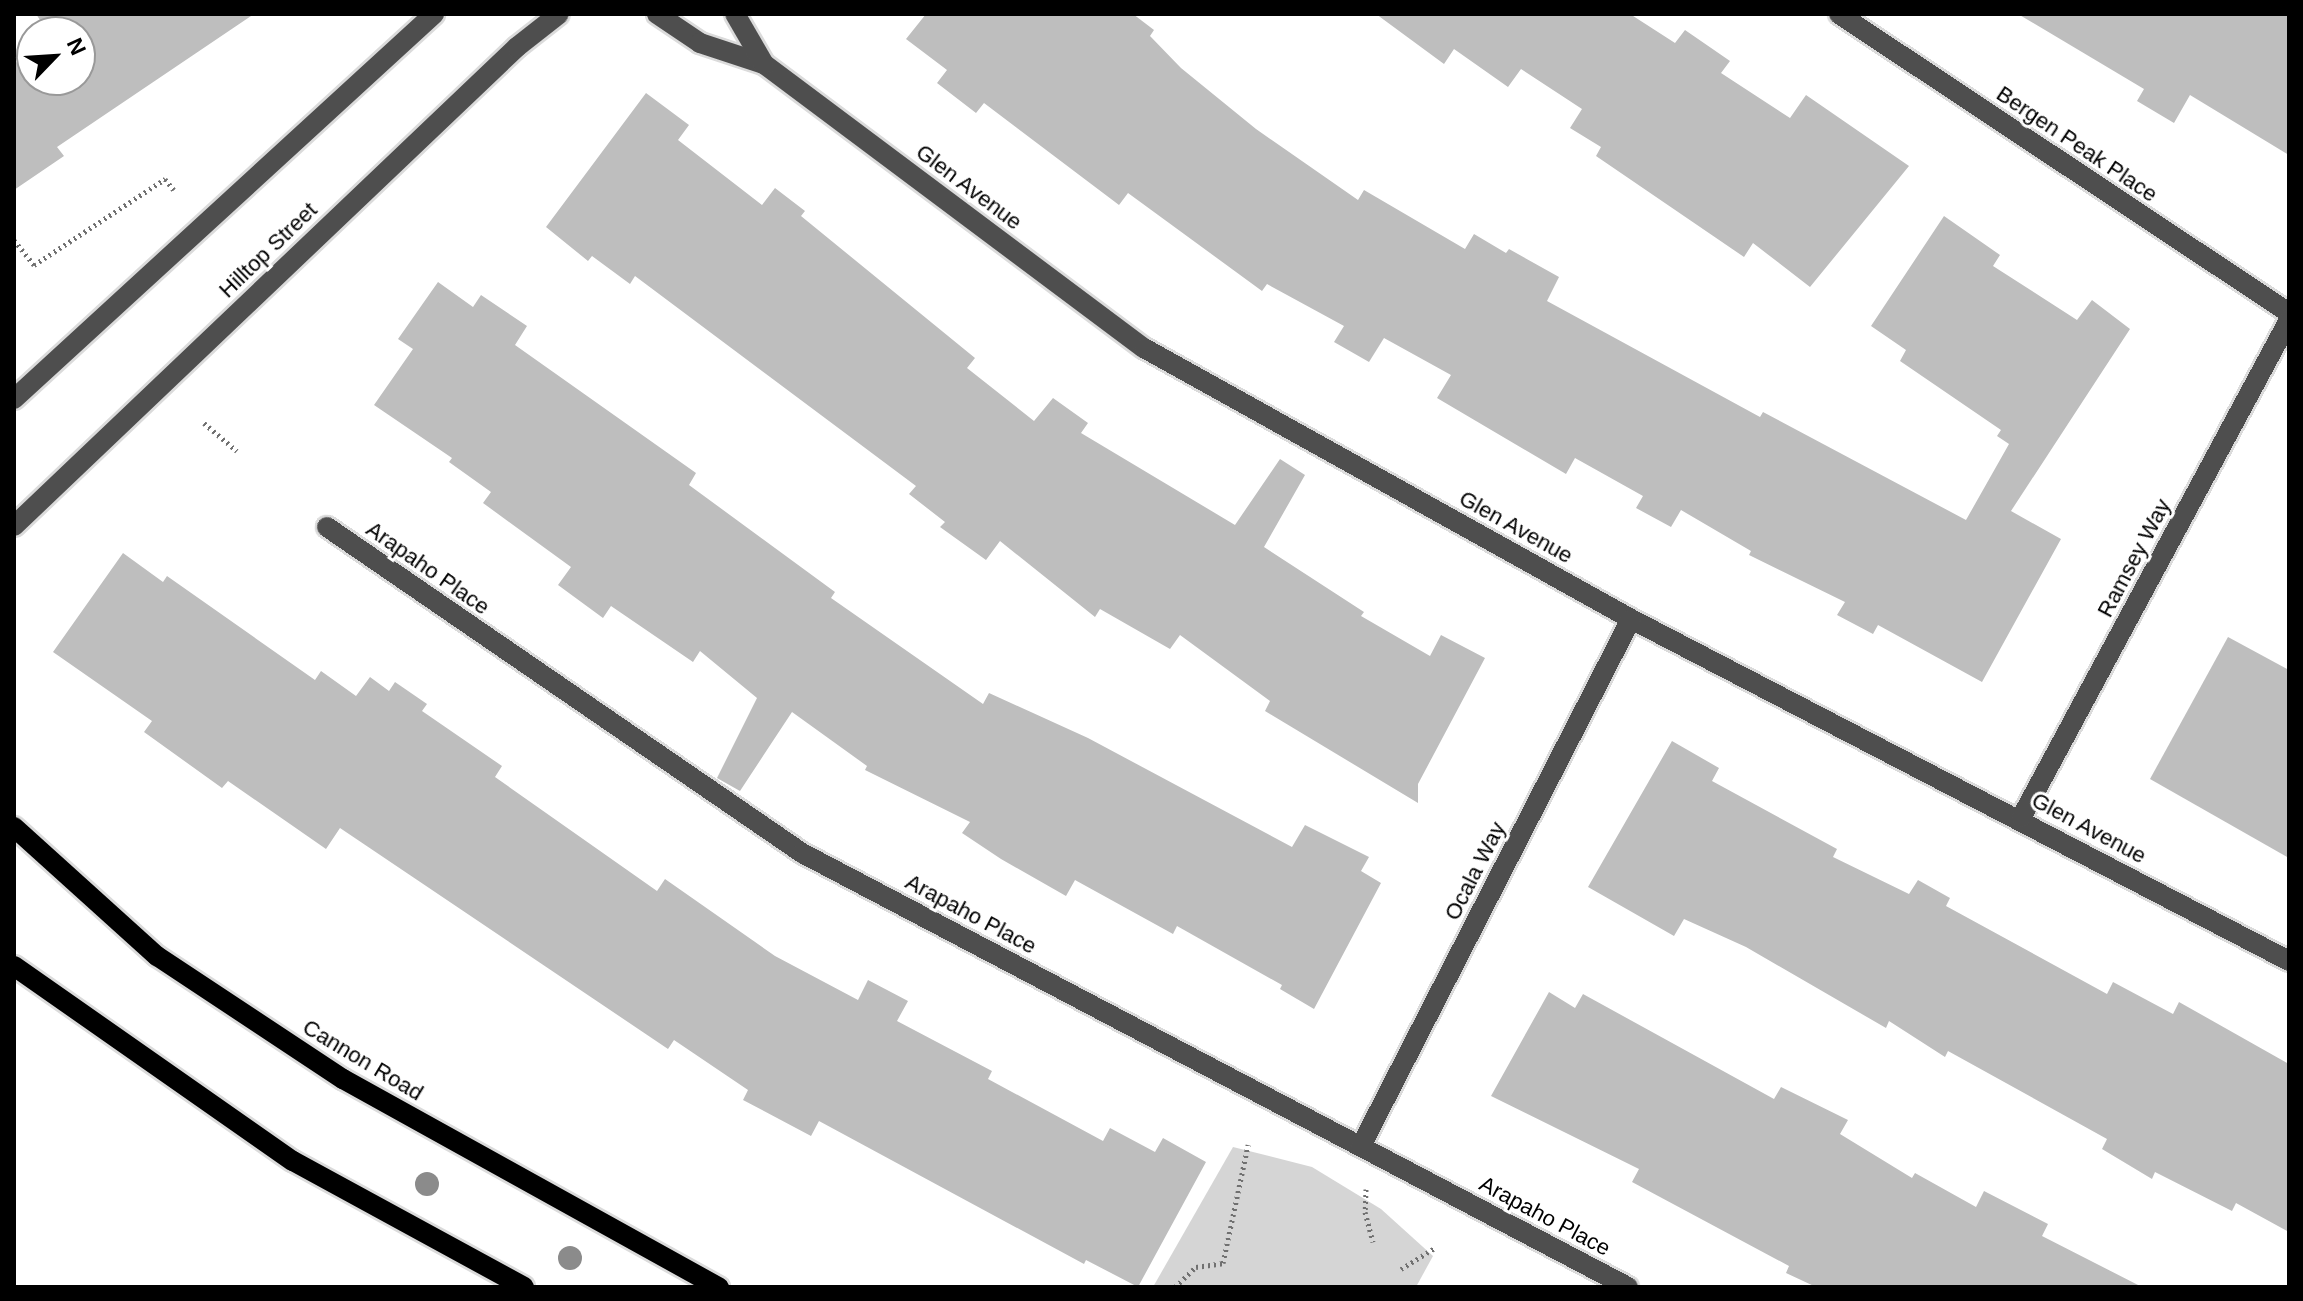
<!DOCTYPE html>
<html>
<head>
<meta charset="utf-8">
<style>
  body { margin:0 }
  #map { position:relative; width:2303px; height:1301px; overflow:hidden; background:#fff; font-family:Helvetica,sans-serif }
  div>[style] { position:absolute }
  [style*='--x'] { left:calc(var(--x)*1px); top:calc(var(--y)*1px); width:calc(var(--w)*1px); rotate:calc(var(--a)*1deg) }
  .green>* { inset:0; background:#d5d5d5 }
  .building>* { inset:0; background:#bebebe }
  .path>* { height:5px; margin-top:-2.5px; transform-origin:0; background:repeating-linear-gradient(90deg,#707070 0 2px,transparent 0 6px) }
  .roads { filter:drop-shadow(2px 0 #dbdbdb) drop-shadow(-2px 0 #dbdbdb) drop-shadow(0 2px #dbdbdb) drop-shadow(0 -2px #dbdbdb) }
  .minor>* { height:20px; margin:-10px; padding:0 10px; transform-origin:10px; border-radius:10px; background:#4e4e4e }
  .major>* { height:20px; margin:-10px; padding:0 10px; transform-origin:10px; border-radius:10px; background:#000 }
  .trees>* { width:24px; height:24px; margin:-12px; border-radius:50%; background:#8b8b8b }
  span { translate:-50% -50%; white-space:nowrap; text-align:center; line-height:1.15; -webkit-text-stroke:6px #fff; paint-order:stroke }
  .street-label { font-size:22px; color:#000 }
  .frame { position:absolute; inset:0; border:16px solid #000; pointer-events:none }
  .north { position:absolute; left:16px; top:16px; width:80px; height:80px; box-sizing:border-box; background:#fff; border:2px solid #999; border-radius:50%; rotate:65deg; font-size:22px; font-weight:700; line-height:32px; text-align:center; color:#000 }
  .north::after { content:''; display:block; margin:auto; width:28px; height:36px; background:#000; clip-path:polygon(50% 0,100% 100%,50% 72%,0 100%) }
</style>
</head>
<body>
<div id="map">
  <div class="green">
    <div style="clip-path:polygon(1233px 1147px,1312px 1167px,1381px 1209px,1433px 1256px,1416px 1287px,1153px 1287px)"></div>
  </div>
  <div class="building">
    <div style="clip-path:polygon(36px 14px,254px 14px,57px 147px,64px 156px,14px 190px,14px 64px,32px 52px,32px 80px,80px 80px,80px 32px,48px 32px)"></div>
    <div style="clip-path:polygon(926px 14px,1133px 14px,1154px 30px,1150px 36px,1181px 68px,1256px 129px,1358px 200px,1364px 190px,1465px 249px,1474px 234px,1506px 253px,1509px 249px,1559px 277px,1547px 301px,1760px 417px,1763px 412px,1966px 520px,2009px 444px,1997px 436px,2001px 430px,1900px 361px,1906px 350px,1871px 326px,1944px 216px,2000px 255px,1993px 266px,2077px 320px,2092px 300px,2130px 329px,2011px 511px,2061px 539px,1982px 682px,1878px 625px,1873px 634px,1837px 615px,1845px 602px,1749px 555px,1751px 551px,1681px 510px,1671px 527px,1636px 508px,1643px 496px,1575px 458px,1566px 474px,1437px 398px,1451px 375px,1384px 338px,1369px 362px,1334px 342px,1344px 326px,1267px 284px,1262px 291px,1128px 193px,1119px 205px,984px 103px,976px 113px,937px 83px,947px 70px,906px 39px)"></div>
    <div style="clip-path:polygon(1376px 14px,1630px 14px,1675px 43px,1685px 30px,1730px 61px,1721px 73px,1790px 118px,1806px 95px,1909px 166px,1810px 287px,1753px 243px,1744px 257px,1596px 156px,1601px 147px,1570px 128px,1582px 109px,1521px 69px,1508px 87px,1454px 49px,1444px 64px)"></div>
    <div style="clip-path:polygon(2018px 14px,2289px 14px,2289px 155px,2190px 95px,2174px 123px,2137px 101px,2144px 89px)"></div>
    <div style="clip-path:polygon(646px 93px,689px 125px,678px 140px,762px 205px,775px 188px,805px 211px,801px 216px,975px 358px,967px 368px,1034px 421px,1053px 398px,1088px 423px,1081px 433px,1235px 525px,1280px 459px,1305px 475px,1264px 547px,1364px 612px,1361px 616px,1430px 656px,1441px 635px,1485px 658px,1418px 784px,1418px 803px,1265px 711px,1270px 701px,1180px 635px,1170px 649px,1100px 609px,1095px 617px,1000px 541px,986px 560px,940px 527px,945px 522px,909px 494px,916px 486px,635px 276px,630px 284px,592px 256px,588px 261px,546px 227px)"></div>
    <div style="clip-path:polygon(438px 282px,473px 307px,481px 295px,527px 326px,515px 345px,696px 473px,689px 485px,835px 592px,831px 598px,983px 704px,989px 693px,1088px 738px,1292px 847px,1305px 825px,1369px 857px,1361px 871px,1381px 883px,1314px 1009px,1280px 989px,1282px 985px,1177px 926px,1173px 934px,1075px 880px,1066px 896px,1001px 859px,962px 833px,970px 822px,865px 770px,867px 766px,792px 712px,740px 791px,717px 778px,757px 698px,700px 651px,693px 662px,611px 606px,603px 618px,558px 585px,571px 567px,483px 503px,491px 492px,449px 462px,452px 458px,374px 405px,413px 349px,398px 339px)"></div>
    <div style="clip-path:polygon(123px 553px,163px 582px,167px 576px,315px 680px,321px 671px,356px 696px,370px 677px,389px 691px,395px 682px,427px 704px,422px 711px,502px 766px,495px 777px,657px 891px,665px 879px,775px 956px,858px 1000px,868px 980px,908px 1001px,897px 1021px,992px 1071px,988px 1079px,1103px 1141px,1110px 1128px,1155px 1152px,1163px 1138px,1206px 1162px,1138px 1287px,1086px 1260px,1084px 1264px,819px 1121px,811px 1136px,743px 1100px,748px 1090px,674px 1040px,668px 1049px,340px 828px,326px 849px,228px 781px,222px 788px,144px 732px,152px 721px,53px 652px)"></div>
    <div style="clip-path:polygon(2228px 637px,2289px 670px,2289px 858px,2150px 779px)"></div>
    <div style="clip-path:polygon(1672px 741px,1719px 768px,1712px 781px,1837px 849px,1833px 857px,1909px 894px,1918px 880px,1950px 898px,1946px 906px,2107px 994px,2113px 982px,2173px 1014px,2179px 1002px,2289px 1064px,2289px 1232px,2236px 1203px,2232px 1211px,2155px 1172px,2152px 1179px,2102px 1149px,2107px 1139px,1948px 1051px,1945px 1057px,1889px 1021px,1886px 1028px,1746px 947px,1684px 919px,1674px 936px,1588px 887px)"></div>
    <div style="clip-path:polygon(1549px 992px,1575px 1008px,1583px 994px,1774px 1099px,1781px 1087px,1848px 1120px,1840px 1134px,1912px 1178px,1915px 1173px,1976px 1207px,1984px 1191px,2048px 1224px,2042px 1236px,2142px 1287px,1816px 1287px,1786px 1273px,1789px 1266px,1632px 1182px,1639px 1169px,1491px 1096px)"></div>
  </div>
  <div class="path">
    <div style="--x:14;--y:240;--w:32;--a:51"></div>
    <div style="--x:34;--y:265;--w:157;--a:-33.3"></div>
    <div style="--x:165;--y:179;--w:14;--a:51"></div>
    <div style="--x:204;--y:423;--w:43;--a:40.3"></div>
    <div style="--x:1366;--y:1189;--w:23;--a:92"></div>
    <div style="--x:1365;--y:1212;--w:31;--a:75"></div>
    <div style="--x:1401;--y:1269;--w:40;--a:-32"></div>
    <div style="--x:1175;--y:1287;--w:29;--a:-44"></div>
    <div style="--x:1196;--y:1267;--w:27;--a:-8"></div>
    <div style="--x:1223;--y:1263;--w:121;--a:-78"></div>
  </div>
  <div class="roads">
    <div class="minor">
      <div style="--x:657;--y:14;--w:52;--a:34"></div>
      <div style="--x:700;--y:43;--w:67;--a:18.2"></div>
      <div style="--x:764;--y:64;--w:474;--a:36.8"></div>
      <div style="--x:1144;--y:348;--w:557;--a:29.09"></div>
      <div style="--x:1631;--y:619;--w:742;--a:27.46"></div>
      <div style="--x:735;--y:14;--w:58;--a:59.9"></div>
      <div style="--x:1839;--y:14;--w:540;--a:33.6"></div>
      <div style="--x:14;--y:399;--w:570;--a:-42.51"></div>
      <div style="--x:14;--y:526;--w:695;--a:-43.6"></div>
      <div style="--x:517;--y:47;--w:53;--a:-38.2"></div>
      <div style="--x:327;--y:527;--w:576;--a:34.46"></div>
      <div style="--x:802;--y:853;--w:933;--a:27.72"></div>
      <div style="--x:2021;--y:818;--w:566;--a:-61.71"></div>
      <div style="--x:1361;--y:1146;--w:592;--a:-62.87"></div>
    </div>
    <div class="major">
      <div style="--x:14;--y:827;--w:193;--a:42.1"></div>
      <div style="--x:157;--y:956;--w:223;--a:33.5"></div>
      <div style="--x:343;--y:1079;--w:430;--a:29"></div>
      <div style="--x:14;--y:966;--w:340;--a:35"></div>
      <div style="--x:293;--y:1161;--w:263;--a:28.6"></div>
    </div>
  </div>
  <div class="trees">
    <div style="left:427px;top:1184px"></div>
    <div style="left:570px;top:1258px"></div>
  </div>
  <div class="street-label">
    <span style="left:2077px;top:144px;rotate:34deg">Bergen Peak Place</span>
    <span style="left:969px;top:187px;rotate:37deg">Glen Avenue</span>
    <span style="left:268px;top:250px;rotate:-44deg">Hilltop Street</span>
    <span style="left:1516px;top:527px;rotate:29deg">Glen Avenue</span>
    <span style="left:2134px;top:558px;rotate:-62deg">Ramsey Way</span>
    <span style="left:428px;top:568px;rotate:35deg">Arapaho Place</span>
    <span style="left:2089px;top:828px;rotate:28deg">Glen Avenue</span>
    <span style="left:1475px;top:871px;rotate:-63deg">Ocala Way</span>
    <span style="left:971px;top:914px;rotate:28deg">Arapaho Place</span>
    <span style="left:363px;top:1060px;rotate:31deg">Cannon Road</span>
    <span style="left:1545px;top:1216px;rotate:28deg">Arapaho Place</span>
  </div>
  <div class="frame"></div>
  <div class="north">N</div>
</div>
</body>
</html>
